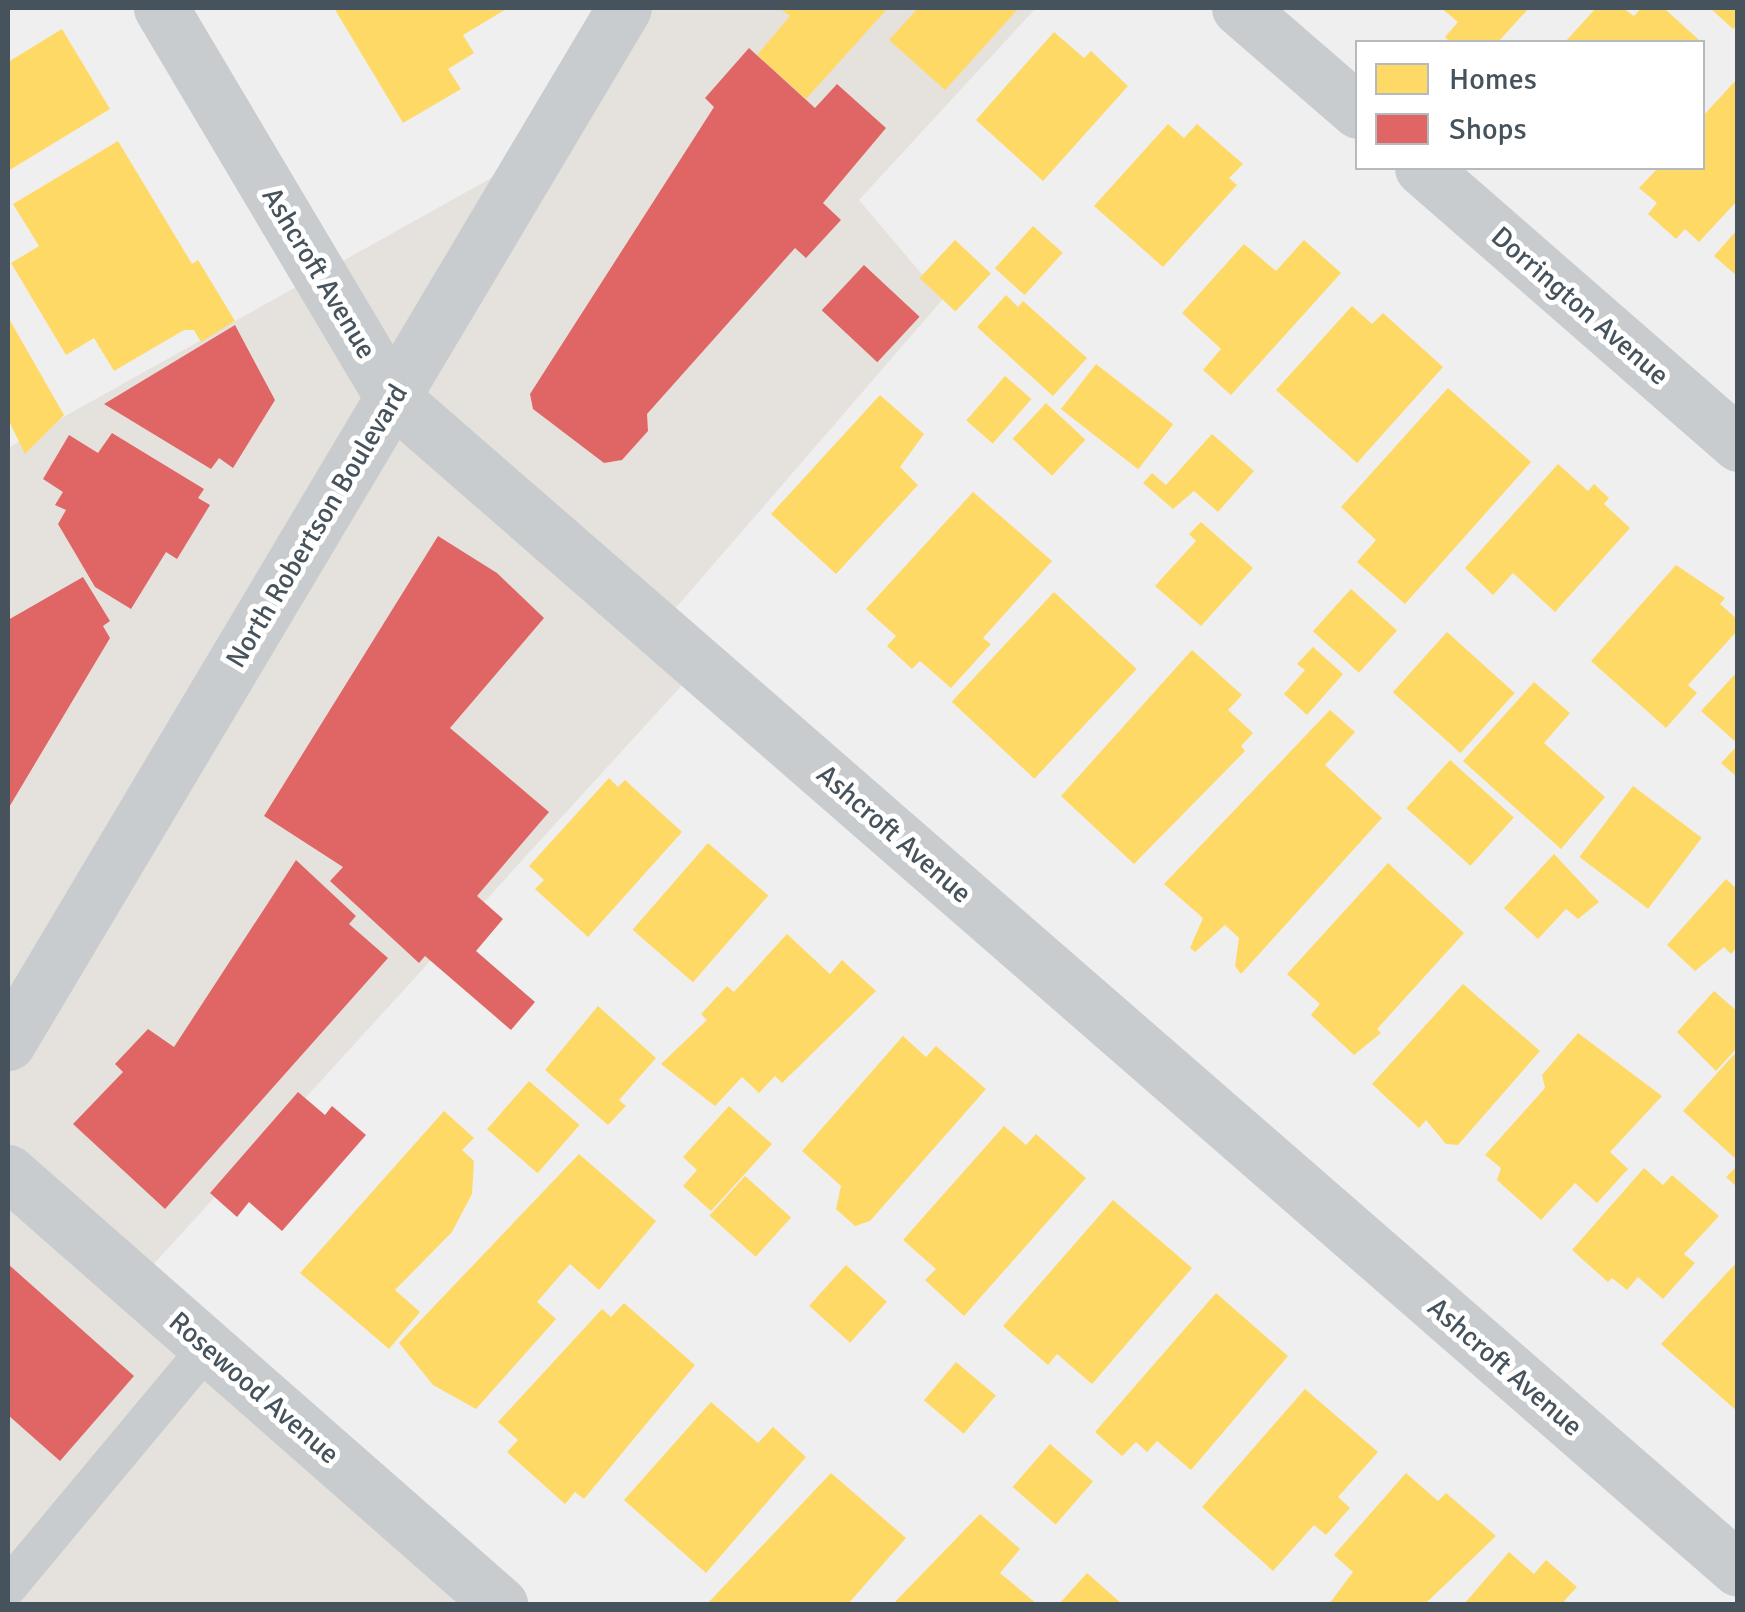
<!DOCTYPE html>
<html>
<head>
<meta charset="utf-8">
<style>
  body { margin:0 }
  #map { position:relative; width:1745px; height:1612px; overflow:hidden; background:#f0efef; font-family:Signika,sans-serif }
  div>[style] { position:absolute }
  [style*='--x'] { left:calc(var(--x)*1px); top:calc(var(--y)*1px); width:calc(var(--w)*1px); rotate:calc(var(--a)*1deg) }
  .commercial>* { inset:0; background:#e5e2dd }
  .homes>* { inset:0; background:#ffd966; transform-origin:0 0 }
  .shops>* { inset:0; background:#e06666; transform-origin:0 0 }
  .service>* { height:38px; margin:-19px; padding:0 19px; transform-origin:19px; border-radius:19px; background:#c9ccce }
  .minor>* { height:55px; margin:-27.5px; padding:0 27.5px; transform-origin:27.5px; border-radius:27.5px; background:#c9ccce }
  .tertiary>* { height:55px; margin:-27.5px; padding:0 27.5px; transform-origin:27.5px; border-radius:27.5px; background:#c9ccce }
  span { translate:-50% -50%; white-space:nowrap; text-align:center; line-height:1.15; -webkit-text-stroke:10px #fff; paint-order:stroke }
  .street-label { font-size:28px; color:#46535c }
  .frame { position:absolute; inset:0; border:10px solid #46535c; pointer-events:none }
  .legend { position:absolute; left:1355px; top:40px; width:350px; height:130px; box-sizing:border-box; background:#fff; border:2px solid #b5babe; margin:0; padding:12px 18px; list-style:none; font-size:30px; color:#46535c }
  .legend li { display:flex; align-items:center; gap:20px; height:50px }
  .legend b { width:50px; border:2px solid #b5babe }
</style>
</head>
<body>
<div id="map">
  <div class="commercial">
    <div style="clip-path:polygon(623px 8px,1036px 8px,859px 200px,943px 299px,667px 618px,705px 660px,141px 1278px,483px 1604px,8px 1604px,8px 448px,536px 153px)"></div>
  </div>
  <div class="homes">
    <div style="clip-path:polygon(334px 8px,508px 8px,463px 35px,474px 53px,448px 69px,461px 89px,403px 123px)"></div>
    <div style="clip-path:polygon(779px 8px,888px 8px,806px 99px,757px 55px,790px 16px)"></div>
    <div style="clip-path:polygon(918px 8px,1019px 8px,945px 90px,889px 40px)"></div>
    <div style="clip-path:polygon(1441px 8px,1529px 8px,1498px 42px,1450px 42px,1445px 37px,1458px 22px)"></div>
    <div style="clip-path:polygon(1596px 8px,1623px 8px,1634px 16px,1641px 8px,1664px 8px,1699px 40px,1565px 42px)"></div>
    <div style="clip-path:polygon(1710px 8px,1738px 8px,1738px 24px,1733px 29px)"></div>
    <div style="clip-path:polygon(62px 29px,110px 109px,8px 171px,8px 62px)"></div>
    <div style="clip-path:polygon(1054px 32px,1084px 58px,1091px 51px,1128px 86px,1043px 181px,976px 120px)"></div>
    <div style="clip-path:polygon(1738px 78px,1738px 200px,1699px 242px,1685px 229px,1676px 239px,1648px 214px,1657px 203px,1639px 188px,1658px 168px,1702px 168px,1702px 117px)"></div>
    <div style="clip-path:polygon(1168px 124px,1184px 138px,1197px 124px,1243px 164px,1229px 178px,1237px 185px,1163px 267px,1094px 206px)"></div>
    <div style="clip-path:polygon(118px 141px,192px 264px,198px 260px,235px 321px,201px 342px,194px 330px,184px 330px,114px 371px,94px 338px,66px 355px,11px 263px,39px 246px,13px 204px)"></div>
    <div style="left:1033px;top:226px;width:40px;height:57px;rotate:42deg"></div>
    <div style="clip-path:polygon(1738px 229px,1738px 277px,1714px 256px)"></div>
    <div style="left:955px;top:240px;width:49px;height:52px;rotate:43deg"></div>
    <div style="clip-path:polygon(1304px 240px,1341px 273px,1231px 395px,1203px 370px,1221px 349px,1182px 313px,1244px 244px,1276px 271px)"></div>
    <div style="clip-path:polygon(1006px 295px,1018px 307px,1023px 301px,1087px 358px,1053px 396px,977px 327px)"></div>
    <div style="clip-path:polygon(1352px 306px,1372px 324px,1383px 313px,1443px 367px,1357px 463px,1276px 390px)"></div>
    <div style="clip-path:polygon(8px 317px,64px 415px,25px 454px,8px 419px)"></div>
    <div style="left:1096px;top:364px;width:98px;height:57px;rotate:38deg"></div>
    <div style="left:1005px;top:376px;width:35px;height:59px;rotate:41deg"></div>
    <div style="clip-path:polygon(1448px 388px,1531px 462px,1405px 604px,1357px 562px,1376px 540px,1341px 507px)"></div>
    <div style="clip-path:polygon(880px 395px,924px 434px,900px 467px,918px 485px,836px 574px,771px 514px)"></div>
    <div style="left:1046px;top:403px;width:54px;height:49px;rotate:43deg"></div>
    <div style="clip-path:polygon(1212px 434px,1254px 471px,1218px 512px,1194px 491px,1173px 509px,1143px 483px,1152px 473px,1166px 485px)"></div>
    <div style="clip-path:polygon(1558px 464px,1588px 491px,1594px 484px,1609px 498px,1604px 504px,1630px 528px,1555px 612px,1513px 573px,1493px 595px,1465px 568px)"></div>
    <div style="clip-path:polygon(973px 492px,1052px 561px,983px 638px,991px 644px,951px 688px,920px 661px,912px 669px,887px 646px,896px 636px,866px 609px)"></div>
    <div style="clip-path:polygon(1201px 522px,1253px 568px,1201px 626px,1155px 586px,1196px 541px,1189px 534px)"></div>
    <div style="clip-path:polygon(1676px 565px,1725px 598px,1720px 604px,1738px 620px,1738px 630px,1688px 685px,1697px 693px,1666px 728px,1591px 661px)"></div>
    <div style="left:1351px;top:589px;width:62px;height:57px;rotate:42deg"></div>
    <div style="left:1054px;top:592px;width:113px;height:150px;rotate:43deg"></div>
    <div style="left:1447px;top:632px;width:91px;height:81px;rotate:42deg"></div>
    <div style="clip-path:polygon(1313px 647px,1343px 674px,1307px 715px,1284px 694px,1305px 670px,1297px 664px)"></div>
    <div style="clip-path:polygon(1192px 650px,1242px 695px,1228px 710px,1253px 733px,1241px 746px,1245px 751px,1134px 864px,1061px 796px)"></div>
    <div style="clip-path:polygon(1738px 671px,1738px 744px,1701px 711px)"></div>
    <div style="clip-path:polygon(1534px 682px,1570px 713px,1544px 743px,1605px 797px,1561px 849px,1463px 761px)"></div>
    <div style="clip-path:polygon(1330px 710px,1355px 732px,1325px 765px,1382px 818px,1241px 974px,1235px 966px,1239px 938px,1225px 925px,1195px 952px,1190px 948px,1203px 918px,1164px 884px)"></div>
    <div style="clip-path:polygon(1738px 745px,1738px 778px,1721px 763px)"></div>
    <div style="left:1450px;top:760px;width:86px;height:65px;rotate:42deg"></div>
    <div style="clip-path:polygon(609px 778px,618px 787px,625px 780px,682px 832px,588px 937px,535px 889px,544px 880px,529px 866px)"></div>
    <div style="left:1633px;top:786px;width:86px;height:89px;rotate:37deg"></div>
    <div style="left:708px;top:843px;width:80px;height:115px;rotate:41deg"></div>
    <div style="clip-path:polygon(1554px 854px,1599px 902px,1578px 919px,1566px 909px,1538px 939px,1504px 908px)"></div>
    <div style="clip-path:polygon(1388px 863px,1464px 933px,1377px 1029px,1381px 1033px,1354px 1055px,1311px 1015px,1320px 1004px,1287px 974px)"></div>
    <div style="clip-path:polygon(1726px 879px,1738px 890px,1738px 946px,1731px 954px,1724px 947px,1695px 971px,1667px 945px)"></div>
    <div style="clip-path:polygon(787px 934px,830px 974px,842px 960px,876px 991px,782px 1083px,775px 1076px,759px 1093px,742px 1077px,715px 1106px,661px 1064px,707px 1020px,701px 1014px,727px 986px,734px 992px)"></div>
    <div style="clip-path:polygon(1463px 984px,1540px 1051px,1458px 1145px,1446px 1144px,1426px 1120px,1419px 1128px,1372px 1084px)"></div>
    <div style="clip-path:polygon(1714px 991px,1738px 1012px,1738px 1047px,1716px 1071px,1677px 1032px)"></div>
    <div style="clip-path:polygon(598px 1006px,656px 1058px,619px 1100px,626px 1106px,608px 1125px,545px 1070px)"></div>
    <div style="clip-path:polygon(1578px 1033px,1662px 1096px,1610px 1152px,1628px 1169px,1597px 1203px,1575px 1183px,1541px 1220px,1497px 1180px,1501px 1168px,1485px 1155px,1545px 1088px,1542px 1075px)"></div>
    <div style="clip-path:polygon(903px 1036px,926px 1057px,936px 1046px,986px 1089px,870px 1221px,855px 1226px,836px 1209px,841px 1186px,802px 1151px)"></div>
    <div style="clip-path:polygon(1738px 1050px,1738px 1161px,1683px 1111px)"></div>
    <div style="left:529px;top:1081px;width:67px;height:64px;rotate:41deg"></div>
    <div style="clip-path:polygon(729px 1106px,772px 1144px,711px 1211px,683px 1186px,697px 1170px,683px 1157px)"></div>
    <div style="clip-path:polygon(444px 1111px,474px 1138px,462px 1150px,474px 1161px,472px 1194px,452px 1232px,395px 1290px,420px 1312px,389px 1349px,300px 1273px)"></div>
    <div style="clip-path:polygon(1004px 1126px,1026px 1145px,1036px 1134px,1086px 1178px,964px 1316px,925px 1280px,936px 1269px,903px 1240px)"></div>
    <div style="clip-path:polygon(579px 1154px,656px 1221px,599px 1290px,570px 1264px,537px 1302px,556px 1319px,476px 1409px,433px 1385px,399px 1343px)"></div>
    <div style="clip-path:polygon(1738px 1165px,1738px 1188px,1726px 1177px)"></div>
    <div style="clip-path:polygon(1644px 1168px,1663px 1185px,1672px 1175px,1719px 1216px,1684px 1254px,1695px 1263px,1663px 1299px,1638px 1277px,1627px 1290px,1612px 1278px,1608px 1282px,1572px 1250px)"></div>
    <div style="left:745px;top:1176px;width:62px;height:53px;rotate:42deg"></div>
    <div style="clip-path:polygon(1113px 1200px,1192px 1268px,1092px 1384px,1057px 1354px,1048px 1365px,1003px 1326px)"></div>
    <div style="clip-path:polygon(1738px 1261px,1738px 1412px,1661px 1344px)"></div>
    <div style="left:846px;top:1265px;width:55px;height:55px;rotate:42deg"></div>
    <div style="clip-path:polygon(1216px 1293px,1288px 1356px,1191px 1470px,1157px 1441px,1147px 1452px,1136px 1442px,1122px 1456px,1095px 1432px)"></div>
    <div style="clip-path:polygon(624px 1303px,695px 1365px,584px 1499px,575px 1492px,565px 1504px,507px 1452px,518px 1440px,498px 1422px,602px 1309px,611px 1317px)"></div>
    <div style="left:956px;top:1362px;width:52px;height:50px;rotate:40deg"></div>
    <div style="clip-path:polygon(1305px 1389px,1378px 1452px,1338px 1497px,1350px 1508px,1326px 1535px,1314px 1525px,1273px 1571px,1202px 1507px)"></div>
    <div style="clip-path:polygon(711px 1402px,758px 1443px,773px 1427px,806px 1457px,706px 1573px,624px 1500px)"></div>
    <div style="left:1050px;top:1444px;width:57px;height:57px;rotate:41deg"></div>
    <div style="clip-path:polygon(831px 1473px,906px 1538px,848px 1604px,707px 1604px)"></div>
    <div style="clip-path:polygon(1406px 1473px,1438px 1501px,1446px 1493px,1496px 1536px,1425px 1604px,1329px 1604px,1353px 1572px,1334px 1555px)"></div>
    <div style="clip-path:polygon(980px 1514px,1020px 1549px,1000px 1573px,1037px 1604px,893px 1604px)"></div>
    <div style="clip-path:polygon(1509px 1552px,1534px 1574px,1546px 1560px,1577px 1587px,1564px 1601px,1569px 1604px,1464px 1604px)"></div>
    <div style="clip-path:polygon(1087px 1573px,1122px 1604px,1059px 1604px)"></div>
  </div>
  <div class="shops">
    <div style="clip-path:polygon(749px 48px,815px 108px,837px 84px,886px 128px,823px 203px,841px 220px,806px 258px,795px 248px,647px 414px,648px 431px,622px 460px,604px 463px,533px 409px,530px 394px,714px 107px,705px 98px)"></div>
    <div style="left:864px;top:265px;width:76px;height:62px;rotate:43deg"></div>
    <div style="clip-path:polygon(235px 325px,275px 400px,233px 468px,219px 458px,211px 469px,104px 404px)"></div>
    <div style="clip-path:polygon(112px 433px,204px 489px,198px 498px,210px 505px,177px 559px,166px 552px,131px 609px,95px 587px,58px 524px,66px 510px,55px 505px,63px 492px,43px 479px,69px 435px,98px 453px)"></div>
    <div style="clip-path:polygon(438px 536px,497px 573px,544px 618px,450px 728px,549px 812px,477px 896px,503px 919px,476px 951px,535px 1002px,511px 1030px,425px 956px,419px 963px,330px 881px,343px 867px,264px 816px)"></div>
    <div style="clip-path:polygon(83px 577px,110px 621px,103px 626px,110px 638px,8px 809px,8px 620px)"></div>
    <div style="clip-path:polygon(296px 860px,356px 916px,349px 924px,388px 958px,165px 1209px,73px 1124px,123px 1072px,115px 1064px,148px 1029px,174px 1047px)"></div>
    <div style="clip-path:polygon(298px 1092px,325px 1115px,332px 1106px,366px 1135px,282px 1231px,249px 1202px,237px 1217px,210px 1193px)"></div>
    <div style="clip-path:polygon(8px 1264px,134px 1376px,60px 1461px,8px 1415px)"></div>
  </div>
  <div class="service">
    <div style="--x:8;--y:1587;--w:312;--a:-50.2"></div>
  </div>
  <div class="minor">
    <div style="--x:161;--y:8;--w:454;--a:59.3"></div>
    <div style="--x:393;--y:398;--w:1783;--a:41.04"></div>
    <div style="--x:1239;--y:8;--w:157;--a:40.9"></div>
    <div style="--x:1422;--y:168;--w:420;--a:41.1"></div>
    <div style="--x:8;--y:1172;--w:655;--a:41.28"></div>
  </div>
  <div class="tertiary">
    <div style="--x:8;--y:1043;--w:1204;--a:-59.24"></div>
  </div>
  <div class="street-label">
    <span style="left:319px;top:273px;rotate:59deg">Ashcroft Avenue</span>
    <span style="left:1580px;top:306px;rotate:41deg">Dorrington Avenue</span>
    <span style="left:317px;top:526px;rotate:-59deg">North Robertson Boulevard</span>
    <span style="left:894px;top:834px;rotate:41deg">Ashcroft Avenue</span>
    <span style="left:1505px;top:1367px;rotate:41deg">Ashcroft Avenue</span>
    <span style="left:254px;top:1388px;rotate:41deg">Rosewood Avenue</span>
  </div>
  <div class="frame"></div>
  <ul class="legend">
  <li><b style="height:28px;background:#ffd966"></b>Homes</li>
  <li><b style="height:28px;background:#e06666"></b>Shops</li>
  </ul>
</div>
</body>
</html>
